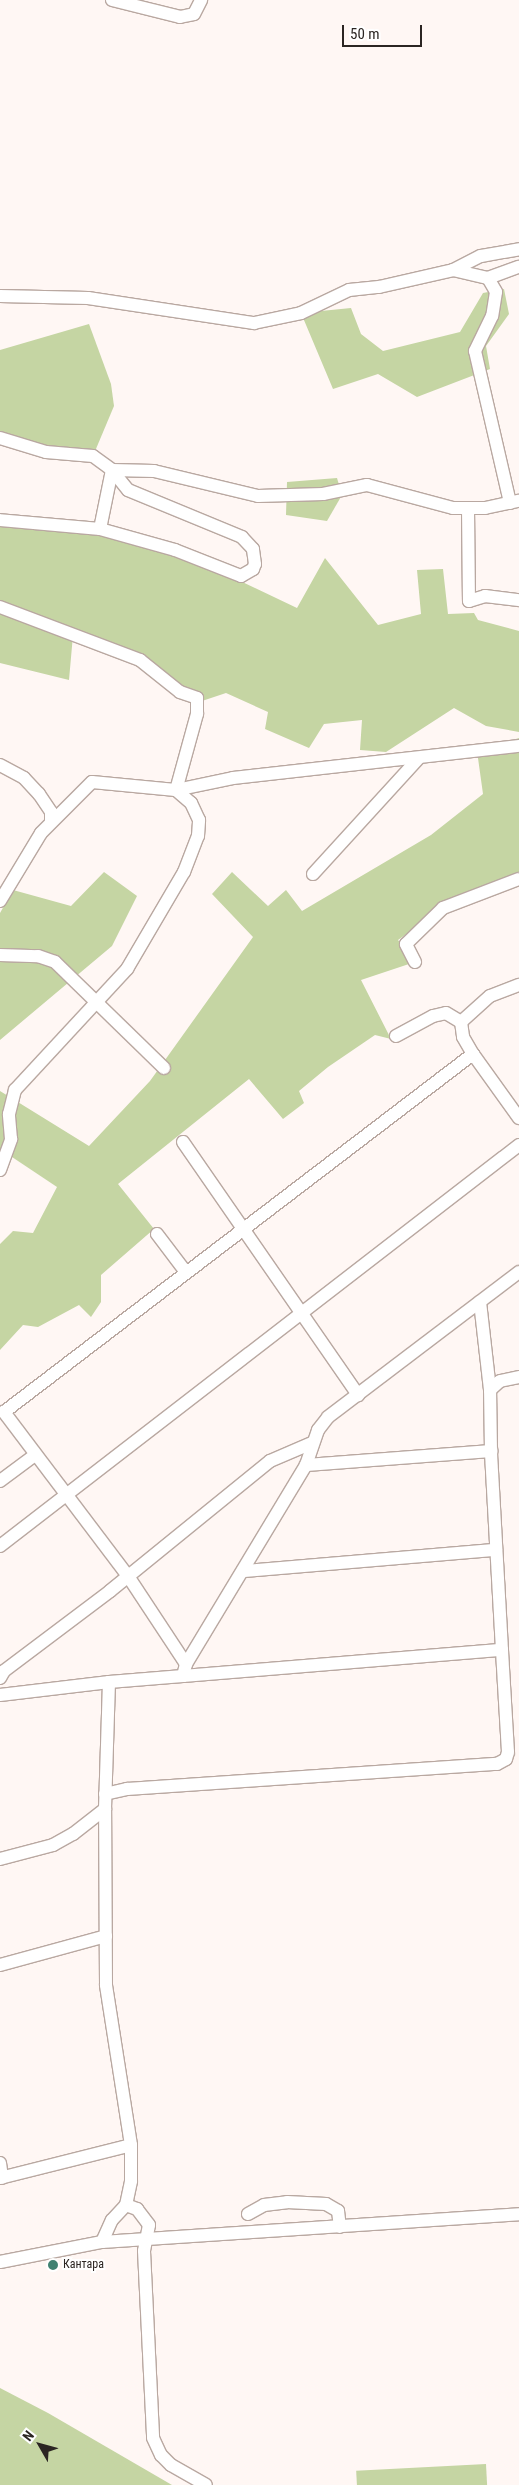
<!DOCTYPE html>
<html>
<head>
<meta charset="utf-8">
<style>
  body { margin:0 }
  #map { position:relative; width:519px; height:2485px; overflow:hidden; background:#fff7f4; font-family:"Roboto Condensed",sans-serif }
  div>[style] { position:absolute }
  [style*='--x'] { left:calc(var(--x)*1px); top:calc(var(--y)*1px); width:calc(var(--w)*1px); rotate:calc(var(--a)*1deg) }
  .green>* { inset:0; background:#c5d5a3; transform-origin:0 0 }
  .roads { filter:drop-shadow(1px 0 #b9a8a1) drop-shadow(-1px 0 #b9a8a1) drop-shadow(0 1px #b9a8a1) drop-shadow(0 -1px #b9a8a1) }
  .street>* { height:12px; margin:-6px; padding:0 6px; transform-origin:6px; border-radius:6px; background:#fff }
  .dots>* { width:14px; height:14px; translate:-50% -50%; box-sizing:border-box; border:2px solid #fff; border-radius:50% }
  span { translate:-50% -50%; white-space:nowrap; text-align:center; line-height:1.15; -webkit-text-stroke:4px #fff; paint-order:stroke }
  .poi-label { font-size:12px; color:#2b2522 }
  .left { translate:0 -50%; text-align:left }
  .north { position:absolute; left:15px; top:2420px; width:50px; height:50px; -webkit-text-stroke:4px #fff; paint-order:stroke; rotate:308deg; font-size:14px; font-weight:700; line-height:20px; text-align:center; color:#2b2522 }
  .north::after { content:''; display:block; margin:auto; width:18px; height:22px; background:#2b2522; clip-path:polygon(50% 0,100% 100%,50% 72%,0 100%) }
  .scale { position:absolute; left:342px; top:25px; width:80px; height:22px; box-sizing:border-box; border:2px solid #2b2522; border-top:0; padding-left:6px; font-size:15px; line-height:18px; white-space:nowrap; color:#2b2522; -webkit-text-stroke:4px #fff; paint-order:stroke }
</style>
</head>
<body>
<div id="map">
  <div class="green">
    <div style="clip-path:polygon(504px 289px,509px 314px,486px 346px,490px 369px,417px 397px,378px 374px,333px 389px,301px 313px,351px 308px,361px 334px,383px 351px,460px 332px,483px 293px)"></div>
    <div style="clip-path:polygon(89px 324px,111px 384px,114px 406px,93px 456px,0 438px,0 350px)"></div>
    <div style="clip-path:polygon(337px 478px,342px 495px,327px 521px,286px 515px,287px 482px)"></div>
    <div style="clip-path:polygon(0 520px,64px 528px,175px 550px,297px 608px,325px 558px,378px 625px,421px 614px,417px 570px,443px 569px,448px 614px,474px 613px,478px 620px,519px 631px,519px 732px,486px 726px,454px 708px,386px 752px,360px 750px,362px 720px,324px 724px,309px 748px,265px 729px,268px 712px,226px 693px,199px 702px,156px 671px,73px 635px,69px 680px,0 663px)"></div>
    <div style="clip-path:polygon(519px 738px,519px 872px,443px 908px,398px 940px,415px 962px,361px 980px,391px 1039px,375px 1035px,328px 1067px,299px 1091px,304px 1103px,283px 1119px,249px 1079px,118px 1184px,154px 1229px,101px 1275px,101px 1302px,91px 1317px,79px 1305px,38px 1327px,23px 1325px,0 1350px,0 1244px,13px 1231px,33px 1233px,57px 1187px,0 1149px,0 1091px,89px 1146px,150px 1081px,253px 937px,212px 894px,232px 872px,268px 906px,286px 890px,302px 911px,431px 835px,483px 794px,477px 751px)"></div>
    <div style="clip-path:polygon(104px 872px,137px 896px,112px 946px,0 1040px,0 913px,13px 890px,71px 906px)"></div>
    <div style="clip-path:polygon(0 2388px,48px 2413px,172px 2485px,0 2485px)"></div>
    <div style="left:486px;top:2464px;width:21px;height:130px;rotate:87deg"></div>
  </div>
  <div class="roads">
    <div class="street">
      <div style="--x:112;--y:0;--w:70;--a:14"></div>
      <div style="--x:180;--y:17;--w:14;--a:-12"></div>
      <div style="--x:194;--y:14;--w:16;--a:-63"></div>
      <div style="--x:453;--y:270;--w:36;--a:13"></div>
      <div style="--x:488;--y:278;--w:16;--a:60"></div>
      <div style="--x:496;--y:292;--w:24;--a:99"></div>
      <div style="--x:492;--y:316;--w:39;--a:116"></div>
      <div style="--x:475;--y:351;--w:156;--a:77"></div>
      <div style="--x:488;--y:278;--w:33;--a:-20"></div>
      <div style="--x:0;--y:296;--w:88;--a:1.3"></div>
      <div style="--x:88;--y:298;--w:168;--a:8.6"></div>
      <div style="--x:254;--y:323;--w:48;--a:-12"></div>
      <div style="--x:301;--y:313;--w:53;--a:-25.6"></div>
      <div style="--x:349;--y:290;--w:30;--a:-6"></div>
      <div style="--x:379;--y:287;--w:76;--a:-12.9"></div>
      <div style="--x:453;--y:270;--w:31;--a:-27"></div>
      <div style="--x:481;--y:256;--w:39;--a:-10"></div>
      <div style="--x:0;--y:438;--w:48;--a:16.9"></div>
      <div style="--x:46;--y:452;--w:47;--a:4.9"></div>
      <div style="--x:93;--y:456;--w:24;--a:36"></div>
      <div style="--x:112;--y:470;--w:60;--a:101.5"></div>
      <div style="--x:100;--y:529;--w:100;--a:-174.9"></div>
      <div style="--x:468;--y:508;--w:93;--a:89.4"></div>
      <div style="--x:469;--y:601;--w:17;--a:-17"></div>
      <div style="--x:485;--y:596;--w:34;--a:7"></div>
      <div style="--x:100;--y:529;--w:78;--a:15.6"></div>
      <div style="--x:175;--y:550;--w:71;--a:21.5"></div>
      <div style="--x:241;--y:576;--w:14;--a:-30"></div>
      <div style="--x:253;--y:569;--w:5;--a:-68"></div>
      <div style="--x:255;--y:564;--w:15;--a:-98"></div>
      <div style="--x:253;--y:549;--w:16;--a:-133"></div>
      <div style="--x:242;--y:537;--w:123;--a:-157.6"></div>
      <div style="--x:128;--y:490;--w:26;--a:-129"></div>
      <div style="--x:112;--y:470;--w:42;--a:1.4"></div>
      <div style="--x:154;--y:471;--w:107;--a:13.5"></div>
      <div style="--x:258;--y:496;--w:65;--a:-1.8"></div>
      <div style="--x:323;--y:494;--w:45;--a:-11.6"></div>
      <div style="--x:367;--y:485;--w:89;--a:15"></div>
      <div style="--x:453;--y:508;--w:32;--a:0"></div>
      <div style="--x:485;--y:508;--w:35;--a:-12"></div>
      <div style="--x:0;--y:607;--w:150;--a:20.7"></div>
      <div style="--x:140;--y:660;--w:51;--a:38.7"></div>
      <div style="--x:180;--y:692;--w:18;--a:19"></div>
      <div style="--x:197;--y:698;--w:16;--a:90"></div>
      <div style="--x:197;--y:714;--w:79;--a:105.4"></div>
      <div style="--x:0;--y:765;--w:27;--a:28"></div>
      <div style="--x:24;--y:778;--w:22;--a:47"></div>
      <div style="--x:39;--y:794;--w:22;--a:56"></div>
      <div style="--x:51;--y:812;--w:10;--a:90"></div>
      <div style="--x:313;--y:874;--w:156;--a:-47.6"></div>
      <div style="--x:0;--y:901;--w:79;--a:-58.9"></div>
      <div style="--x:41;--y:833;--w:72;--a:-45"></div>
      <div style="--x:92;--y:782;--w:84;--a:5.4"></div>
      <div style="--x:176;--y:790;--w:58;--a:-11.9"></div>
      <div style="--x:233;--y:778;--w:288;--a:-6.4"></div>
      <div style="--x:0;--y:955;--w:38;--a:2"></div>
      <div style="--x:38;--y:956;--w:18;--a:19"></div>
      <div style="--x:55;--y:962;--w:152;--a:44.2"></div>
      <div style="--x:415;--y:962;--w:20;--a:-117"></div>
      <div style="--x:406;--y:944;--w:52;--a:-44.2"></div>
      <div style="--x:443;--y:908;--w:81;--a:-20.9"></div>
      <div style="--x:461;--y:1022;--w:15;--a:82"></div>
      <div style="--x:463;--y:1037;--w:20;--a:60"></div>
      <div style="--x:473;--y:1054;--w:79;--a:54.3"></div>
      <div style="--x:396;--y:1036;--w:42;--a:-28.4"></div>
      <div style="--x:433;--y:1016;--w:13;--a:-13"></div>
      <div style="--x:446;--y:1013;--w:17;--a:31"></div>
      <div style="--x:461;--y:1022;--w:39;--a:-42"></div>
      <div style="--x:490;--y:996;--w:31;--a:-21"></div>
      <div style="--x:183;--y:1142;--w:308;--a:55.3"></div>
      <div style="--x:0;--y:1170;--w:33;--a:-70"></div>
      <div style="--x:11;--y:1139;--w:25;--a:-95"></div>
      <div style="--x:9;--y:1114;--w:25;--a:-76"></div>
      <div style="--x:15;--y:1090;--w:165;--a:-47.2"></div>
      <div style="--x:127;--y:969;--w:113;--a:-59.6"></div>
      <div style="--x:184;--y:872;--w:39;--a:-69"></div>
      <div style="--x:198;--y:836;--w:16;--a:-86"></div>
      <div style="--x:199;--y:820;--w:19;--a:-115"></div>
      <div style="--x:191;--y:803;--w:20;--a:-139"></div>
      <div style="--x:157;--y:1234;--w:46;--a:52.9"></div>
      <div style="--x:480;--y:1302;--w:89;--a:83.5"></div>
      <div style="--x:306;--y:1465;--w:37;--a:-71"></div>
      <div style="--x:318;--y:1430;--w:16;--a:-52"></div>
      <div style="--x:328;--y:1417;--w:240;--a:-37.2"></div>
      <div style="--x:0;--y:1481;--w:44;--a:-36.6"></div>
      <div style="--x:0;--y:1546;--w:656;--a:-37.69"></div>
      <div style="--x:244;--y:1571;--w:253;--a:-4.8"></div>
      <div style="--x:186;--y:1664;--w:105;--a:-123.4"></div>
      <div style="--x:128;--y:1576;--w:206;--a:-127.1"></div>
      <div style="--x:4;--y:1412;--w:590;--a:-37.36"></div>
      <div style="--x:183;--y:1676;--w:320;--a:-4.7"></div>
      <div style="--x:502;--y:1650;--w:199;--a:-93.2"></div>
      <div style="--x:0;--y:1678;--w:8;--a:-60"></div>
      <div style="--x:4;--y:1671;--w:133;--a:-37"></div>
      <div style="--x:110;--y:1591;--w:206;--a:-39.1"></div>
      <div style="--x:270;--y:1461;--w:46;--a:-23.2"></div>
      <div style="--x:0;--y:1695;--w:110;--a:-6.8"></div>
      <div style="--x:105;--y:1794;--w:23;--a:-13"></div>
      <div style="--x:127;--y:1789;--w:371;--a:-3.9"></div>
      <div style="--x:497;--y:1764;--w:10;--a:-29"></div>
      <div style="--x:506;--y:1759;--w:7;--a:-74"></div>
      <div style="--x:508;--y:1752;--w:102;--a:-93.4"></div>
      <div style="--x:0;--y:1859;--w:55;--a:-14.8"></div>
      <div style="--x:53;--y:1845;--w:23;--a:-29"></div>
      <div style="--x:73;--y:1834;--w:41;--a:-38"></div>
      <div style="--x:0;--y:1965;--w:110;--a:-15.3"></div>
      <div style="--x:0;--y:2163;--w:15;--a:82"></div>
      <div style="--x:0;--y:2178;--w:135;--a:-14.1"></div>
      <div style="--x:126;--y:2205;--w:12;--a:20"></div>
      <div style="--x:137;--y:2209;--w:20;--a:53"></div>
      <div style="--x:149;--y:2225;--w:26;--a:101"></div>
      <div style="--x:144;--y:2251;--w:187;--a:87.2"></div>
      <div style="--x:153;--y:2438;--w:19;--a:65"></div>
      <div style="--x:161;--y:2455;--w:14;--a:45"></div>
      <div style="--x:171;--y:2465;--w:40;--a:29.7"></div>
      <div style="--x:248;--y:2214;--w:18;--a:-29"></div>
      <div style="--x:264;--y:2205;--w:23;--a:-7"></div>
      <div style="--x:287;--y:2202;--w:39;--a:3"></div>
      <div style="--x:326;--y:2204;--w:14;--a:30"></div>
      <div style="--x:338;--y:2211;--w:16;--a:83"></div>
      <div style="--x:102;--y:2242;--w:418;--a:-3.8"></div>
      <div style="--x:0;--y:2262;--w:104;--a:-11.1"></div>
      <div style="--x:102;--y:2242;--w:24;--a:-66"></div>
      <div style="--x:112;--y:2220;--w:21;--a:-47"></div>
      <div style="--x:126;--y:2205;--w:25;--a:-78"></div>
      <div style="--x:131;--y:2181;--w:36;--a:-90"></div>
      <div style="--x:131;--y:2145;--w:162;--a:-98.9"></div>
      <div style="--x:106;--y:1985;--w:176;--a:-90.3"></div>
      <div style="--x:105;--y:1809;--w:127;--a:-88.2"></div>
      <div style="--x:109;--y:1682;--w:74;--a:-4.6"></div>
      <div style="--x:183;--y:1676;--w:12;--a:-76"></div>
      <div style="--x:186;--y:1664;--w:232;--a:-58.9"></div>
      <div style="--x:306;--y:1465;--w:186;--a:-4.3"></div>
      <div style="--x:491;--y:1451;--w:61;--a:-90.9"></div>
      <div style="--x:490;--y:1390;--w:13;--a:-42"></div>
      <div style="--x:500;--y:1381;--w:19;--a:-12"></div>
    </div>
  </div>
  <div class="dots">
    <div style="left:53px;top:2265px;background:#408272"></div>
  </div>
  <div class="poi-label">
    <span class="left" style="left:63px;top:2265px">Кантара</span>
  </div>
  <div class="north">N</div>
  <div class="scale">50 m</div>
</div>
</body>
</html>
